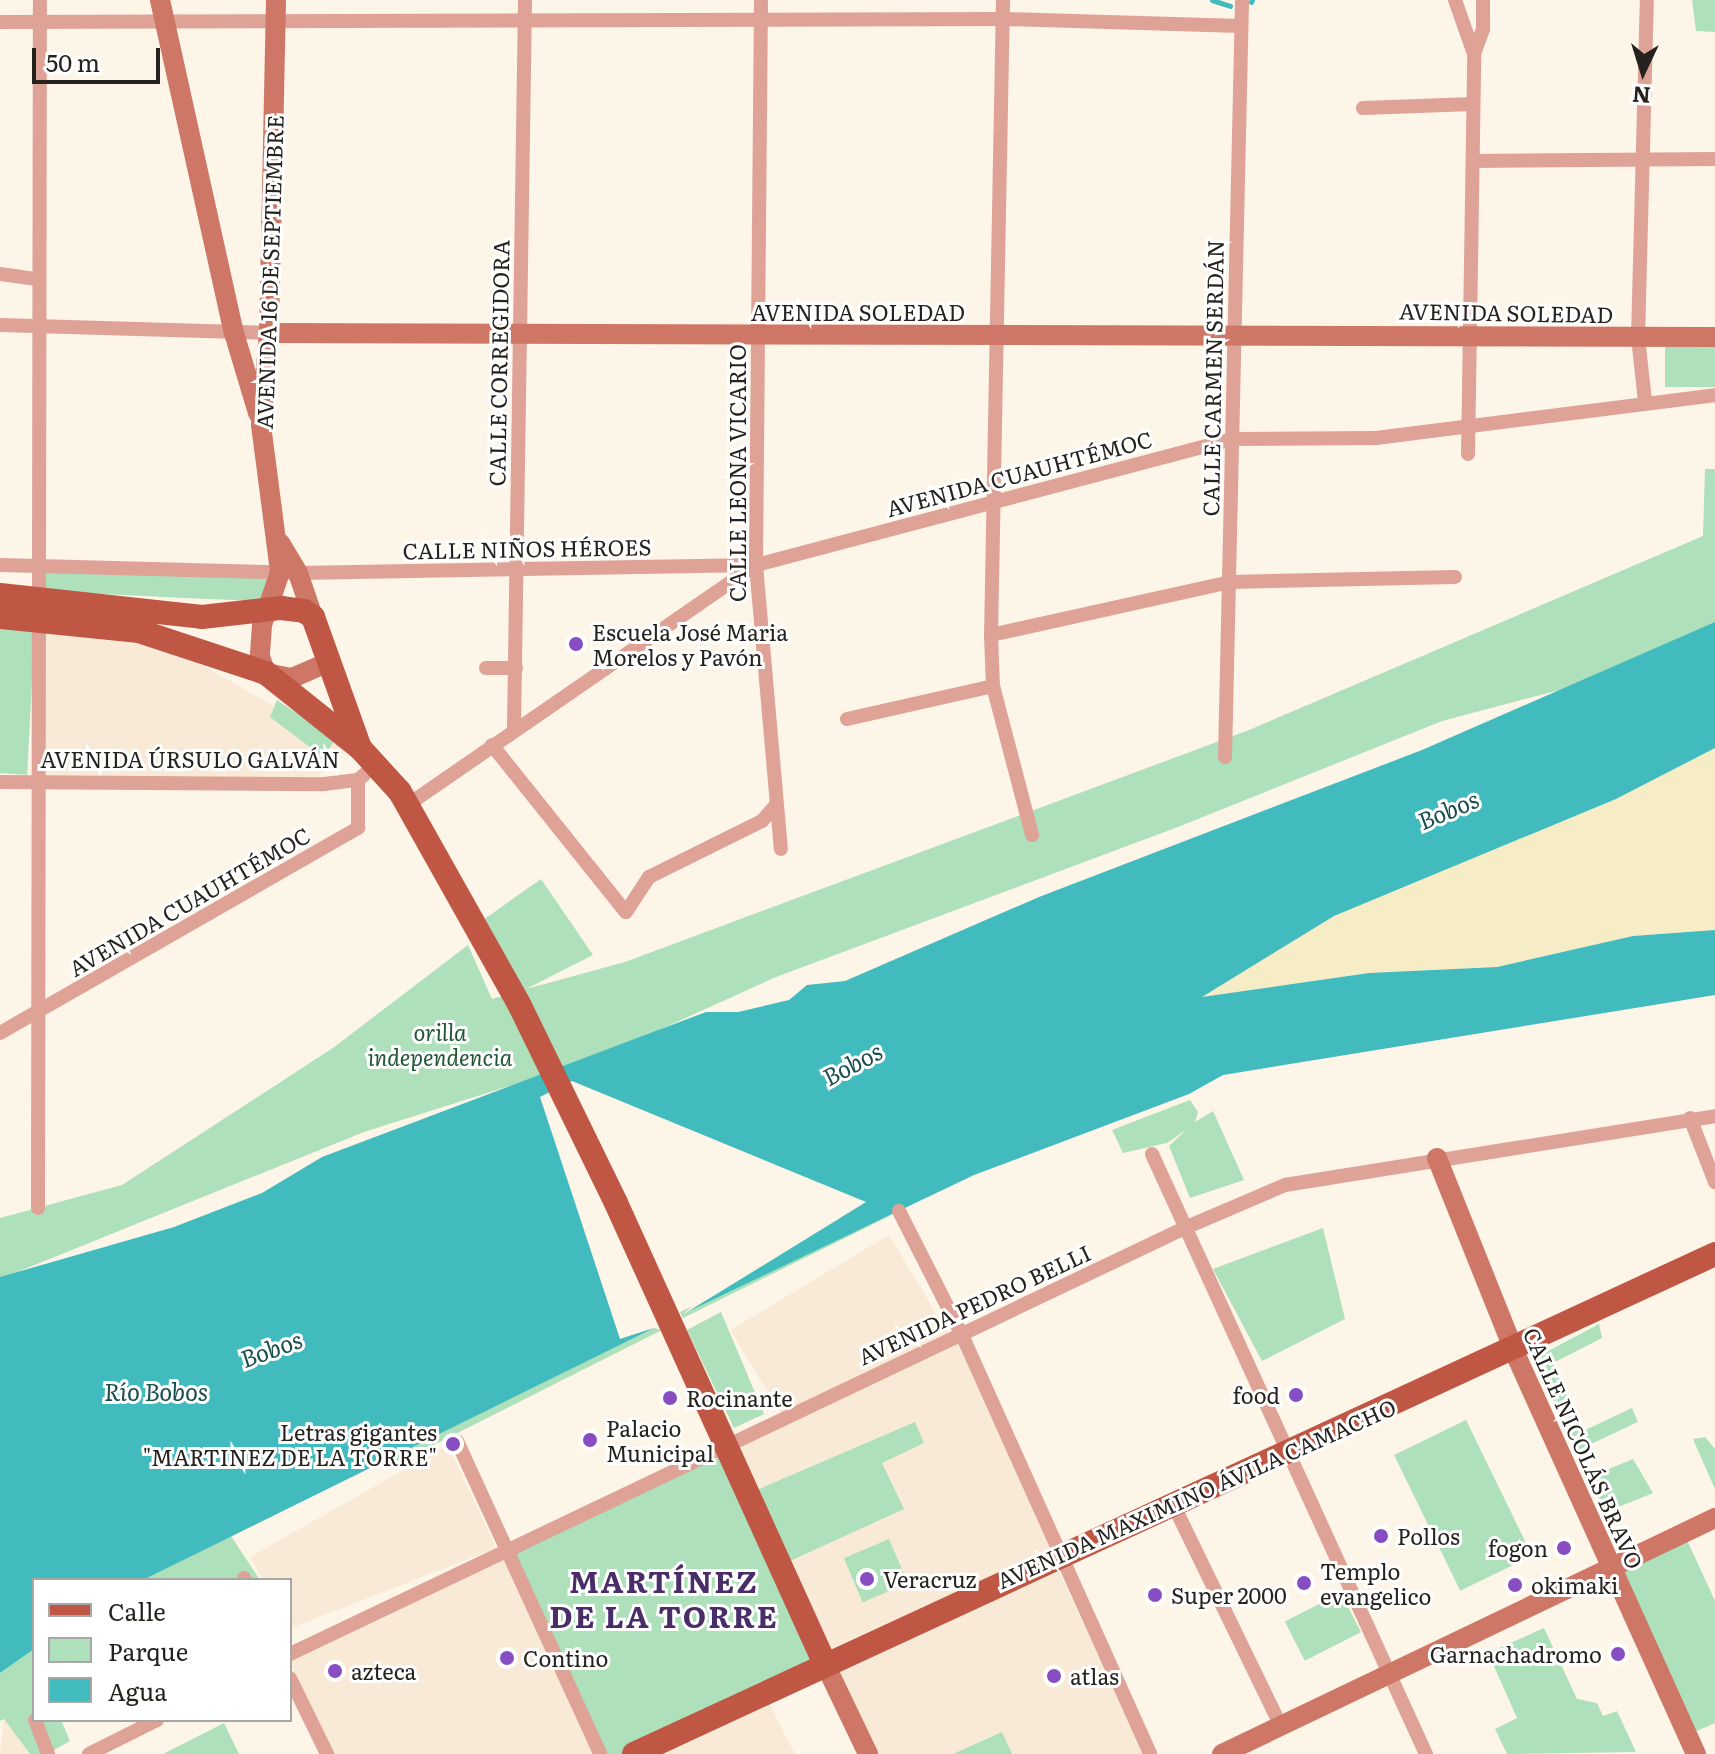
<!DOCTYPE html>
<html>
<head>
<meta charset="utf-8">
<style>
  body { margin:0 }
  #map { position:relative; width:1715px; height:1754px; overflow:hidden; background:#fdf5e7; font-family:Literata,serif }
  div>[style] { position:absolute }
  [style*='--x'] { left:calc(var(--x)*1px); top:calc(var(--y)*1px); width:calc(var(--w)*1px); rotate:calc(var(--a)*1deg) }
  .commercial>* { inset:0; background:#f8ead6; transform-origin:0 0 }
  .green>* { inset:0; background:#ade0bb; transform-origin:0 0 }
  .sand>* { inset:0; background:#f6edc7 }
  .water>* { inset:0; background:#42bbbf }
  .pier>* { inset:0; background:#fdf5e7 }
  .stream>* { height:5px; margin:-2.5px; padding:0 2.5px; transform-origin:2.5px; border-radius:2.5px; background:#42bbbf }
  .street>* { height:14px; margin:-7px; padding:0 7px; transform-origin:7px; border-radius:7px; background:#dea296 }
  .secondary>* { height:20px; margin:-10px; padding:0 10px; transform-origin:10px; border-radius:10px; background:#ce7767 }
  .primary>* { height:24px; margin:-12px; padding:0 12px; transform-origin:12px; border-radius:12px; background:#c05644 }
  .dots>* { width:22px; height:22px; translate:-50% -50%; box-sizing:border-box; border:4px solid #fff; border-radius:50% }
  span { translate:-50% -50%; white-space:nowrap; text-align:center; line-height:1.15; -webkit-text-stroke:6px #fff; paint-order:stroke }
  .street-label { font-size:22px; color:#26231e }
  .poi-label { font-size:22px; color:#26231e }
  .left { translate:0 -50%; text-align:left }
  .right { translate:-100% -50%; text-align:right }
  .park-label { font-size:22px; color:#205634; font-style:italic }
  .water-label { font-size:24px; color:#1a4d4f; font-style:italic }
  .district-label { font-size:30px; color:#482d68; font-weight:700; letter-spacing:2px }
  .legend { position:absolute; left:32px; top:1578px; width:260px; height:144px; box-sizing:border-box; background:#fff; border:2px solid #a8a7a5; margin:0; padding:10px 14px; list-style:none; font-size:24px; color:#26231e }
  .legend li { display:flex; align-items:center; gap:16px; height:40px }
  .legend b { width:40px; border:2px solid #a8a7a5 }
  .north { position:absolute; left:1603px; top:32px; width:80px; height:80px; -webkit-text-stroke:6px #fff; paint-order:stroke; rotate:184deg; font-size:22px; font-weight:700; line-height:32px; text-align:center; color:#26231e }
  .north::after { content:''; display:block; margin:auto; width:28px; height:36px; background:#26231e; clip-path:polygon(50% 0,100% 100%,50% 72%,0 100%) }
  .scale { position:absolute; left:32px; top:48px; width:128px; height:36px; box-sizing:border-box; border:4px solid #26231e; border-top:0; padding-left:10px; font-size:24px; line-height:28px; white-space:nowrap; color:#26231e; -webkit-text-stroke:6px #fff; paint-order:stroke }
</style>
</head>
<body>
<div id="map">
  <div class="commercial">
    <div style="clip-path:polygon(42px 624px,180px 652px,348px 749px,318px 777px,43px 776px)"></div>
    <div style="left:889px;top:1235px;width:115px;height:185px;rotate:59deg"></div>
    <div style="left:958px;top:1340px;width:230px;height:250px;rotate:66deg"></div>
    <div style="clip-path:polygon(448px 1445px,496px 1548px,291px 1628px,290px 1580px,263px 1580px,250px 1557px)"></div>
    <div style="clip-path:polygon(504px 1558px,592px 1754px,334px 1754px,290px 1661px)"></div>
    <div style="clip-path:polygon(1055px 1563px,1144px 1754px,875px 1754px,832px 1661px)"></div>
    <div style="clip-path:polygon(765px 1695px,795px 1754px,645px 1754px)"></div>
    <div style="clip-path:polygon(4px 1718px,30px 1754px,0 1754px)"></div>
  </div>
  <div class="green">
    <div style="clip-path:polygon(1692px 0,1715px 0,1715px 32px,1696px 31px)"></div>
    <div style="left:1715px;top:345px;width:42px;height:50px;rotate:90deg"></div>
    <div style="clip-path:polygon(1705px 469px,1715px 469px,1715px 649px,1442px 721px,1178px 827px,776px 977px,595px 1059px,364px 1132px,0 1279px,0 1218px,122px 1185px,333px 1048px,468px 945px,492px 999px,520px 991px,483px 920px,541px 879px,593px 955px,526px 989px,625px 962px,1249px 730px,1703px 536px)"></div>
    <div style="clip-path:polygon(40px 569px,269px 578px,263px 601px,206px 599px,40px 591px)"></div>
    <div style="left:0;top:623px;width:35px;height:150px;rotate:3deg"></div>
    <div style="clip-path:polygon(277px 700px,336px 739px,323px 757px,270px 717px)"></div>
    <div style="clip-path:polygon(1190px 1100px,1198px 1112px,1195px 1122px,1213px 1111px,1244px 1180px,1190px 1198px,1169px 1146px,1186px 1130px,1167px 1143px,1123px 1153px,1112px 1130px)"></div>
    <div style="clip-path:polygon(898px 1212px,683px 1318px,680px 1312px,839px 1239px)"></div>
    <div style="clip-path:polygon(1323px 1228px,1345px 1319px,1262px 1361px,1213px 1269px)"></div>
    <div style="clip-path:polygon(721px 1312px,764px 1414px,734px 1428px,687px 1330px)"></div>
    <div style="clip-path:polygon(1599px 1324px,1602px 1338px,1553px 1363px,1581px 1432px,1632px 1408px,1638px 1422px,1576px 1451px,1535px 1358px)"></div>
    <div style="clip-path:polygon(654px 1328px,662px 1330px,386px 1469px,379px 1461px)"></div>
    <div style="left:1466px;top:1420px;width:151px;height:80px;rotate:64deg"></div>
    <div style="clip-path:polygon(915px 1422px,924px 1443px,882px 1463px,904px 1509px,790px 1561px,757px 1490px)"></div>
    <div style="clip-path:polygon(1705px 1437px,1715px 1449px,1715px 1489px,1693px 1439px)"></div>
    <div style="clip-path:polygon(719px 1450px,820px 1661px,623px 1754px,604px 1754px,507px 1551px)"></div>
    <div style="clip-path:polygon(1633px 1459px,1653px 1493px,1606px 1512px,1589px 1477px)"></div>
    <div style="clip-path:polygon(231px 1536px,260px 1580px,143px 1580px)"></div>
    <div style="left:889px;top:1539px;width:48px;height:49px;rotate:67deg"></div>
    <div style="clip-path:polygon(1687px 1540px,1715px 1601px,1715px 1723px,1690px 1734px,1618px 1570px)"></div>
    <div style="left:1341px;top:1593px;width:44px;height:63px;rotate:63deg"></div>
    <div style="clip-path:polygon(1544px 1628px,1577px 1699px,1597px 1703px,1603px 1716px,1617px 1711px,1636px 1752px,1507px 1754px,1495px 1729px,1517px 1718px,1488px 1653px)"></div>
    <div style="clip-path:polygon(34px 1649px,34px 1720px,61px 1720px,70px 1741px,47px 1754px,30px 1754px,4px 1719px,0 1721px,0 1673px)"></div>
    <div style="clip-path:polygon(224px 1723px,239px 1754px,163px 1754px)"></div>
    <div style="clip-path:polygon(1002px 1732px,1012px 1754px,953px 1754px)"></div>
  </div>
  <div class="sand">
    <div style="clip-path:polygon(1715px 748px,1715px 930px,1633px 936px,1497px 967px,1369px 973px,1200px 998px,1334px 916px,1616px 799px)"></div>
  </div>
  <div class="water">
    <div style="clip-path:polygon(1715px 622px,1715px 748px,1616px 799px,1334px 916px,1202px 997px,1369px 973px,1497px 967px,1633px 936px,1715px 930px,1715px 995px,1223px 1075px,1189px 1094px,974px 1175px,687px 1312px,843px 1216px,625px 1337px,654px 1328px,143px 1580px,34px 1580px,34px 1649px,0 1673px,0 1277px,174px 1227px,262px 1193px,322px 1157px,706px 1012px,738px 1012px,789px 1000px,807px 985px,845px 981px,1039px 897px,1422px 750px)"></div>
  </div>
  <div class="pier">
    <div style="clip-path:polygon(572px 1081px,866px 1202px,687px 1312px,683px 1314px,705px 1296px,658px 1326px,620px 1339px,540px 1097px)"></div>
  </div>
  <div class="stream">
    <div style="--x:1212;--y:0;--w:19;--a:18"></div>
    <div style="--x:1251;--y:2;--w:2;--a:-63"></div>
  </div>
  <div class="street">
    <div style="--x:761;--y:0;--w:565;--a:90.51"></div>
    <div style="--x:756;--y:565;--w:285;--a:85"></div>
    <div style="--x:1003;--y:0;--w:635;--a:91.08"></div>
    <div style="--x:991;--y:635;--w:51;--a:87.8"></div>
    <div style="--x:993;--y:686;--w:154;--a:75.3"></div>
    <div style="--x:1455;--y:0;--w:57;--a:70.6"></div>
    <div style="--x:0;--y:22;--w:1004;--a:-0.17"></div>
    <div style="--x:1004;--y:19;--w:237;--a:1.7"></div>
    <div style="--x:1363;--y:108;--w:110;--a:-2.1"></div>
    <div style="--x:1473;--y:161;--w:242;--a:-0.5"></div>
    <div style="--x:0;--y:274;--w:37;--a:8"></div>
    <div style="--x:0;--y:325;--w:269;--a:1.7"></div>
    <div style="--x:1645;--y:401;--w:63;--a:-96.3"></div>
    <div style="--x:1638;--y:338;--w:338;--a:-88.5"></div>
    <div style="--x:1468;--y:454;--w:400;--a:-89.1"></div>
    <div style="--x:1474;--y:54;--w:27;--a:-70"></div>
    <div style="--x:1483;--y:29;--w:29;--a:-90"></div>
    <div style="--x:0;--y:565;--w:298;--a:1.5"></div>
    <div style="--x:298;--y:573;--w:457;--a:-1"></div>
    <div style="--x:991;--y:635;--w:245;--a:-12.5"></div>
    <div style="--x:1230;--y:582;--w:225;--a:-1.3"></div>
    <div style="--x:486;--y:668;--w:30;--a:0"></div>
    <div style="--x:847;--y:719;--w:150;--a:-12.7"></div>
    <div style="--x:514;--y:727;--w:727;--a:-89.13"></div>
    <div style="--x:492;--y:745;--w:214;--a:51.3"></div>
    <div style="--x:626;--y:912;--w:42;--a:-56.7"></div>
    <div style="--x:649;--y:877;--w:126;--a:-26.4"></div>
    <div style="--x:762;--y:821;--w:20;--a:-49"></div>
    <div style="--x:1225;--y:757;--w:757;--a:-88.71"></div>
    <div style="--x:0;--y:782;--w:324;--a:0.4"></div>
    <div style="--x:324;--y:784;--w:34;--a:-7"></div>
    <div style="--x:358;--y:780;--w:9;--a:-41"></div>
    <div style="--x:409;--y:804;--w:421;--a:-34.6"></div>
    <div style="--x:756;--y:565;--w:492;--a:-14.8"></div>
    <div style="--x:1232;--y:439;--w:144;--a:-0.4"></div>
    <div style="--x:1376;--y:438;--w:342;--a:-7.2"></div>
    <div style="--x:0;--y:1033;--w:413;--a:-29.8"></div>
    <div style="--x:358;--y:828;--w:48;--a:-90"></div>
    <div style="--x:1690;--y:1118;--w:69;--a:68.7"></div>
    <div style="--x:1152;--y:1154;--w:660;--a:65.46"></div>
    <div style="--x:38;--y:1208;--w:1208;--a:-89.91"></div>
    <div style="--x:899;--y:1211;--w:139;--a:63.1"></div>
    <div style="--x:962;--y:1335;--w:459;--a:65.8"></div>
    <div style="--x:457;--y:1441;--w:344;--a:65.4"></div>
    <div style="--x:1174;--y:1506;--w:245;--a:64.1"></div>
    <div style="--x:244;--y:1578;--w:2;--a:63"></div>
    <div style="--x:290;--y:1654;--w:993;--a:-25.46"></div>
    <div style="--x:1187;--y:1227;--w:107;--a:-23.2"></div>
    <div style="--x:1285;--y:1185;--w:436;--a:-9.1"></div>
    <div style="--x:290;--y:1678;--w:85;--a:64"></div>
    <div style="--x:35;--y:1720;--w:36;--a:69"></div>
    <div style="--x:89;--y:1754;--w:76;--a:-26.6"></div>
  </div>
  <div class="secondary">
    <div style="--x:160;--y:0;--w:341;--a:77.5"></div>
    <div style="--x:234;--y:333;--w:84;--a:73.3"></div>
    <div style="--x:276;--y:0;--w:333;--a:91.2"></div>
    <div style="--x:269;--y:333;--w:92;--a:95"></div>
    <div style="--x:261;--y:425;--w:148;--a:82.6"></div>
    <div style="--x:280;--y:572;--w:56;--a:108.8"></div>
    <div style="--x:262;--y:625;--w:32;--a:94"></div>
    <div style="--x:260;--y:657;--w:17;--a:69"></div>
    <div style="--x:266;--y:673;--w:26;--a:11"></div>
    <div style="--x:292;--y:678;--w:40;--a:-23.4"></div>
    <div style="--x:269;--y:333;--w:1446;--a:0.16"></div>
    <div style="--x:280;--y:543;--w:35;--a:59"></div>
    <div style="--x:298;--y:573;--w:46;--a:71.2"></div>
    <div style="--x:1437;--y:1158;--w:208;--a:68.2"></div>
    <div style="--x:1514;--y:1351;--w:442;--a:65.7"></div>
    <div style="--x:824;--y:1662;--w:102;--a:64.4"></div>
    <div style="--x:1222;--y:1754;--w:547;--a:-25.58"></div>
  </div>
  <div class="primary">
    <div style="--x:0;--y:595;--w:203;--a:6.2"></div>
    <div style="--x:202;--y:617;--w:80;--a:-6.5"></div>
    <div style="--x:281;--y:608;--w:23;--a:7"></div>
    <div style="--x:304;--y:611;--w:11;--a:34"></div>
    <div style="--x:313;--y:617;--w:139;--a:70.3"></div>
    <div style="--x:0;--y:617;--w:140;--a:5.8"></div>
    <div style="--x:139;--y:631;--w:134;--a:18.3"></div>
    <div style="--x:266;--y:673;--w:120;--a:38.6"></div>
    <div style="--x:360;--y:748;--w:59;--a:47.7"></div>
    <div style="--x:400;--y:792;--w:243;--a:60.7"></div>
    <div style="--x:519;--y:1004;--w:221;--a:64"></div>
    <div style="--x:616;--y:1203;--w:504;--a:65.62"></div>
    <div style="--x:634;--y:1754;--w:1191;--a:-24.82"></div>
  </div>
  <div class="dots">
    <div style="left:576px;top:644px;background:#874ec4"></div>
    <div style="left:1296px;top:1395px;background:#874ec4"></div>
    <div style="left:670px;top:1398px;background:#874ec4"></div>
    <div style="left:590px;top:1440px;background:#874ec4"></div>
    <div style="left:453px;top:1444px;background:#874ec4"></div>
    <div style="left:1381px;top:1536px;background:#874ec4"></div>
    <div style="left:1564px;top:1548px;background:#874ec4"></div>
    <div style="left:867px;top:1579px;background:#874ec4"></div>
    <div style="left:1304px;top:1583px;background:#874ec4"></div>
    <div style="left:1515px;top:1585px;background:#874ec4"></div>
    <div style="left:1155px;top:1595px;background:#874ec4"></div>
    <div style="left:1618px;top:1654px;background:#874ec4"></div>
    <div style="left:507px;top:1658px;background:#874ec4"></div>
    <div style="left:335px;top:1671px;background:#874ec4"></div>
    <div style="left:1054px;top:1676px;background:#874ec4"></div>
  </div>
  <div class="street-label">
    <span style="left:269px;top:272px;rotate:-88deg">AVENIDA 16 DE SEPTIEMBRE</span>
    <span style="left:858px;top:312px">AVENIDA SOLEDAD</span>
    <span style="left:1506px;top:312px;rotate:1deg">AVENIDA SOLEDAD</span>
    <span style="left:498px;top:363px;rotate:-89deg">CALLE CORREGIDORA</span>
    <span style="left:1212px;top:378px;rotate:-89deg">CALLE CARMEN SERDÁN</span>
    <span style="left:737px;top:473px;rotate:-90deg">CALLE LEONA VICARIO</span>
    <span style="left:1019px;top:473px;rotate:-15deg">AVENIDA CUAUHTÉMOC</span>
    <span style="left:527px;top:548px;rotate:-1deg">CALLE NIÑOS HÉROES</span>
    <span style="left:190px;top:759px">AVENIDA ÚRSULO GALVÁN</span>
    <span style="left:189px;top:901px;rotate:-30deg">AVENIDA CUAUHTÉMOC</span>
    <span style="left:974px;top:1304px;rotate:-25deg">AVENIDA PEDRO BELLI</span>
    <span style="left:1584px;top:1448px;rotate:66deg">CALLE NICOLÁS BRAVO</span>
    <span style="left:1196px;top:1493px;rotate:-24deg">AVENIDA MAXIMINO ÁVILA CAMACHO</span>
  </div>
  <div class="poi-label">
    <span class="left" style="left:592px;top:644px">Escuela José Maria<br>Morelos y Pavón</span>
    <span class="right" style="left:1280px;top:1395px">food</span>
    <span class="left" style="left:686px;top:1398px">Rocinante</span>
    <span class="left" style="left:606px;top:1440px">Palacio<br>Municipal</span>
    <span class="right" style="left:437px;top:1444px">Letras gigantes<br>"MARTINEZ DE LA TORRE"</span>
    <span class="left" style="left:1397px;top:1536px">Pollos</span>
    <span class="right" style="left:1548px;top:1548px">fogon</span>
    <span class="left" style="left:1320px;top:1583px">Templo<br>evangelico</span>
    <span class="left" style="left:883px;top:1579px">Veracruz</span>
    <span class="left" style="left:1531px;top:1585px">okimaki</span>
    <span class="left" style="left:1171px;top:1595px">Super 2000</span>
    <span class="right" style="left:1602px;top:1654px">Garnachadromo</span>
    <span class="left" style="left:523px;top:1658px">Contino</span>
    <span class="left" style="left:351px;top:1671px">azteca</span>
    <span class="left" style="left:1070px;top:1676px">atlas</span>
  </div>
  <div class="park-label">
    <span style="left:440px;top:1044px">orilla<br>independencia</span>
  </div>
  <div class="water-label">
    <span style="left:1448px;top:809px;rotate:-23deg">Bobos</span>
    <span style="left:852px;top:1063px;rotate:-28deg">Bobos</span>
    <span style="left:271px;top:1348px;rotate:-20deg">Bobos</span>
    <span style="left:156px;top:1391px">Río Bobos</span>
  </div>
  <div class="district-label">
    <span style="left:664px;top:1597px">MARTÍNEZ<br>DE LA TORRE</span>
  </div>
  <ul class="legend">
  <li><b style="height:10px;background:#c05644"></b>Calle</li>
  <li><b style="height:22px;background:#ade0bb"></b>Parque</li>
  <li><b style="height:22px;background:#42bbbf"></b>Agua</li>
  </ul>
  <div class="north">N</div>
  <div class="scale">50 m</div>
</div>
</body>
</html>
